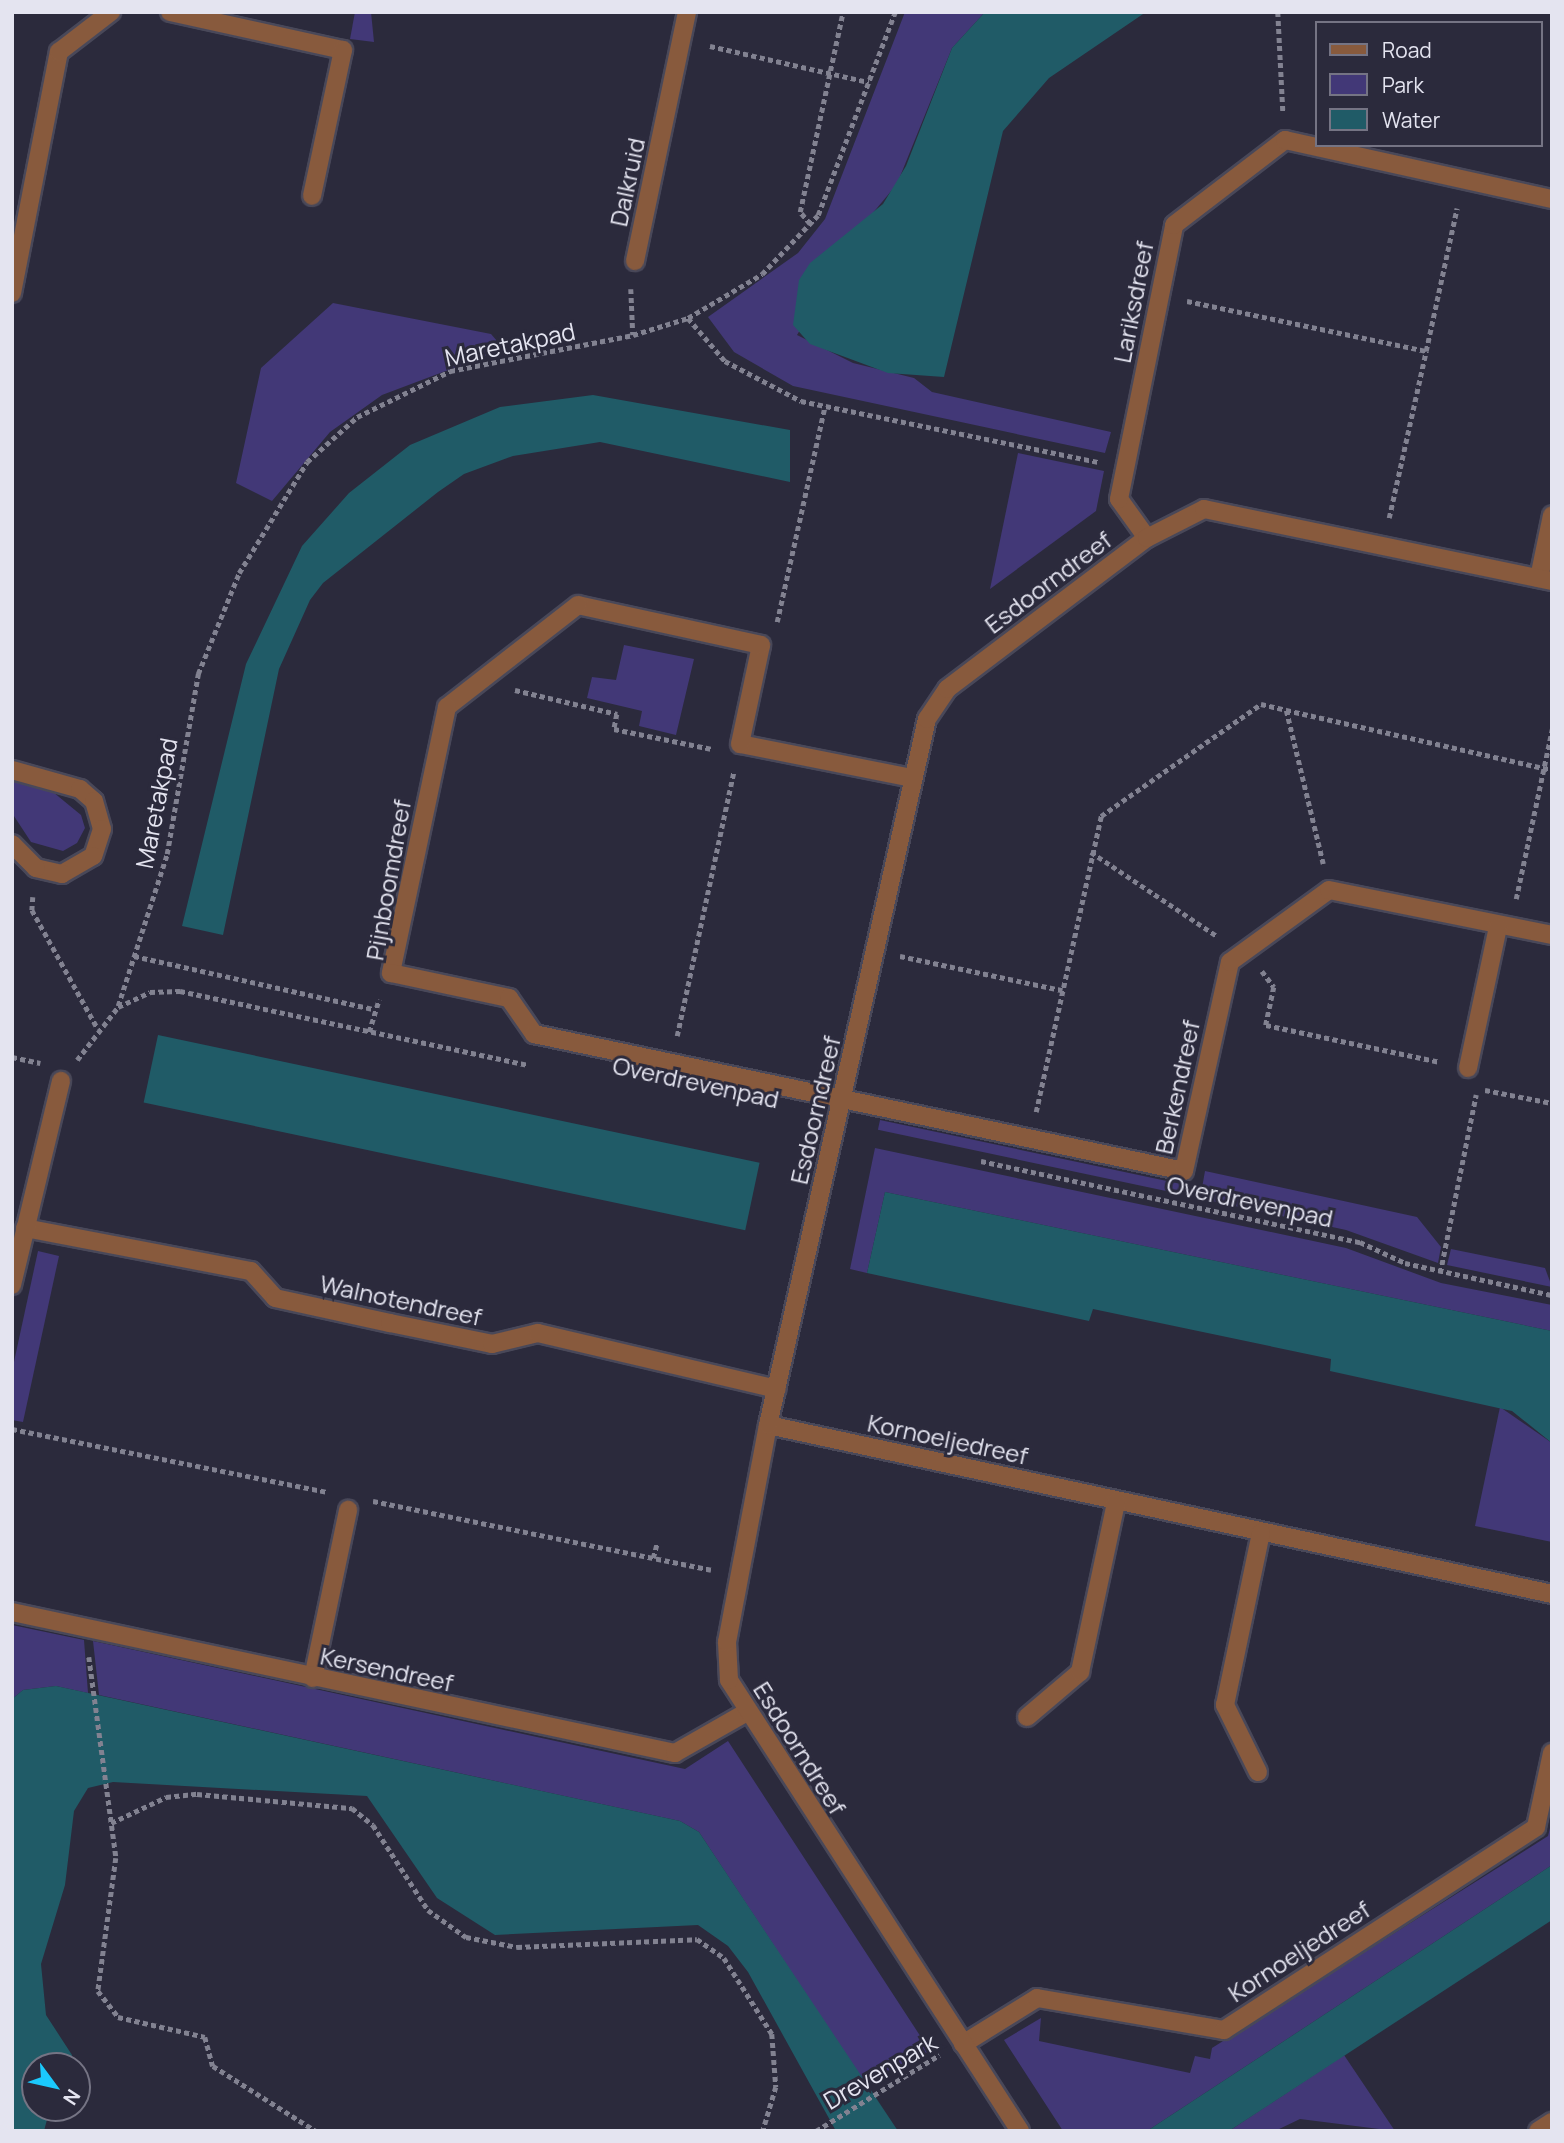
<!DOCTYPE html>
<html>
<head>
<meta charset="utf-8">
<style>
  body { margin:0 }
  #map { position:relative; width:1564px; height:2143px; overflow:hidden; background:#2b2a3c; font-family:Manrope,sans-serif }
  div>[style] { position:absolute }
  [style*='--x'] { left:calc(var(--x)*1px); top:calc(var(--y)*1px); width:calc(var(--w)*1px); rotate:calc(var(--a)*1deg) }
  .green>* { inset:0; background:#423877; transform-origin:0 0 }
  .water>* { inset:0; background:#205b67; transform-origin:0 0 }
  .path>* { height:4.5px; margin-top:-2.25px; transform-origin:0; background:repeating-linear-gradient(90deg,#828291 0 5px,transparent 0 8.5px) }
  .roads { filter:drop-shadow(2px 0 #494859) drop-shadow(-2px 0 #494859) drop-shadow(0 2px #494859) drop-shadow(0 -2px #494859) }
  .lane>* { height:18px; margin:-9px; padding:0 9px; transform-origin:9px; border-radius:9px; background:#885a3d }
  .street>* { height:18px; margin:-9px; padding:0 9px; transform-origin:9px; border-radius:9px; background:#885a3d }
  span { translate:-50% -50%; white-space:nowrap; text-align:center; line-height:1.15; -webkit-text-stroke:6px #2b2a3c; paint-order:stroke }
  .street-label { font-size:24px; color:#e4e4f0 }
  .frame { position:absolute; inset:0; border:14px solid #e4e4f0; pointer-events:none }
  .legend { position:absolute; left:1315px; top:21px; width:228px; height:126px; box-sizing:border-box; background:#2b2a3c; border:2px solid #757484; margin:0; padding:9px 12px; list-style:none; font-size:21px; color:#e4e4f0 }
  .legend li { display:flex; align-items:center; gap:14px; height:35px }
  .legend b { width:35px; border:2px solid #757484 }
  .north { position:absolute; left:21px; top:2052px; width:70px; height:70px; box-sizing:border-box; background:#2b2a3c; border:2px solid #757484; border-radius:50%; rotate:123deg; font-size:19px; font-weight:700; line-height:28px; text-align:center; color:#e4e4f0 }
  .north::after { content:''; display:block; margin:auto; width:24px; height:32px; background:#1bc9fc; clip-path:polygon(50% 0,100% 100%,50% 72%,0 100%) }
</style>
</head>
<body>
<div id="map">
  <div class="green">
    <div style="clip-path:polygon(355px 12px,371px 12px,374px 42px,350px 39px)"></div>
    <div style="clip-path:polygon(905px 12px,985px 12px,952px 48px,897px 184px,867px 220px,797px 335px,853px 363px,914px 378px,932px 392px,1111px 432px,1105px 453px,793px 386px,734px 352px,708px 317px,798px 253px,825px 219px)"></div>
    <div style="clip-path:polygon(333px 303px,491px 334px,504px 349px,382px 395px,330px 432px,272px 501px,236px 483px,261px 368px)"></div>
    <div style="clip-path:polygon(1018px 453px,1104px 471px,1096px 511px,990px 589px)"></div>
    <div style="clip-path:polygon(624px 645px,694px 659px,676px 735px,639px 726px,642px 711px,587px 698px,592px 677px,616px 680px)"></div>
    <div style="clip-path:polygon(12px 781px,53px 792px,81px 815px,85px 828px,77px 843px,63px 851px,31px 842px,12px 813px)"></div>
    <div style="left:880px;top:1120px;width:309px;height:10px;rotate:12deg"></div>
    <div style="clip-path:polygon(875px 1148px,1346px 1248px,1441px 1283px,1552px 1305px,1552px 1331px,885px 1192px,867px 1273px,850px 1269px)"></div>
    <div style="clip-path:polygon(1205px 1171px,1417px 1217px,1441px 1247px,1438px 1263px,1346px 1230px,1189px 1196px,1192px 1186px,1202px 1188px)"></div>
    <div style="clip-path:polygon(1451px 1249px,1545px 1268px,1552px 1287px,1447px 1265px)"></div>
    <div style="clip-path:polygon(38px 1251px,59px 1256px,23px 1422px,12px 1420px,12px 1371px)"></div>
    <div style="clip-path:polygon(1500px 1407px,1552px 1443px,1552px 1542px,1475px 1526px)"></div>
    <div style="clip-path:polygon(12px 1625px,84px 1640px,88px 1693px,56px 1686px,23px 1690px,12px 1699px)"></div>
    <div style="clip-path:polygon(93px 1641px,685px 1769px,728px 1741px,930px 2051px,864px 2082px,699px 1832px,680px 1821px,99px 1695px)"></div>
    <div style="clip-path:polygon(1552px 1820px,1552px 1865px,1147px 2131px,1063px 2131px,1004px 2040px,1041px 2018px,1039px 2041px,1190px 2073px,1195px 2056px,1210px 2059px,1212px 2048px,1548px 1836px)"></div>
    <div style="clip-path:polygon(1344px 2055px,1395px 2131px,1300px 2119px,1275px 2131px,1229px 2131px)"></div>
  </div>
  <div class="water">
    <div style="clip-path:polygon(985px 12px,1146px 12px,1049px 78px,1003px 131px,944px 377px,888px 373px,810px 344px,793px 325px,799px 280px,810px 263px,883px 204px,906px 166px,952px 48px)"></div>
    <div style="clip-path:polygon(593px 395px,790px 430px,790px 482px,600px 442px,513px 456px,464px 474px,438px 492px,323px 583px,310px 600px,279px 669px,223px 935px,182px 926px,246px 664px,302px 546px,349px 493px,410px 445px,500px 407px)"></div>
    <div style="left:158px;top:1035px;width:615px;height:69px;rotate:12deg"></div>
    <div style="clip-path:polygon(885px 1192px,1552px 1331px,1552px 1443px,1512px 1411px,1330px 1371px,1331px 1359px,1093px 1309px,1089px 1321px,867px 1273px)"></div>
    <div style="clip-path:polygon(56px 1686px,680px 1821px,699px 1832px,898px 2131px,836px 2131px,748px 1972px,728px 1946px,698px 1925px,495px 1935px,437px 1898px,367px 1796px,113px 1782px,88px 1788px,74px 1811px,65px 1885px,41px 1964px,46px 2015px,72px 2055px,71px 2066px,35px 2066px,35px 2108px,50px 2108px,44px 2131px,12px 2131px,12px 1699px,23px 1690px)"></div>
    <div style="clip-path:polygon(1552px 1865px,1552px 1920px,1229px 2131px,1147px 2131px)"></div>
  </div>
  <div class="path">
    <div style="--x:1278;--y:12;--w:99;--a:87.1"></div>
    <div style="--x:710;--y:46;--w:163;--a:12.8"></div>
    <div style="--x:810;--y:224;--w:16;--a:-130"></div>
    <div style="--x:800;--y:212;--w:205;--a:-77.9"></div>
    <div style="--x:631;--y:289;--w:46;--a:87.5"></div>
    <div style="--x:1187;--y:301;--w:244;--a:11.8"></div>
    <div style="--x:1426;--y:351;--w:146;--a:-77.8"></div>
    <div style="--x:688;--y:318;--w:57;--a:49.3"></div>
    <div style="--x:725;--y:361;--w:86;--a:27.8"></div>
    <div style="--x:801;--y:401;--w:304;--a:11.6"></div>
    <div style="--x:1389;--y:518;--w:171;--a:-77.5"></div>
    <div style="--x:777;--y:622;--w:221;--a:-77.5"></div>
    <div style="--x:515;--y:690;--w:105;--a:13.2"></div>
    <div style="--x:617;--y:714;--w:15;--a:101"></div>
    <div style="--x:614;--y:729;--w:100;--a:11.5"></div>
    <div style="--x:1091;--y:852;--w:151;--a:33.7"></div>
    <div style="--x:1323;--y:864;--w:158;--a:-103.5"></div>
    <div style="--x:1286;--y:710;--w:273;--a:12.7"></div>
    <div style="--x:33;--y:897;--w:13;--a:94"></div>
    <div style="--x:32;--y:910;--w:136;--a:61"></div>
    <div style="--x:1516;--y:899;--w:174;--a:-78"></div>
    <div style="--x:134;--y:956;--w:246;--a:12.5"></div>
    <div style="--x:900;--y:956;--w:166;--a:11.9"></div>
    <div style="--x:1262;--y:971;--w:20;--a:53"></div>
    <div style="--x:1274;--y:987;--w:39;--a:102"></div>
    <div style="--x:1266;--y:1025;--w:178;--a:12"></div>
    <div style="--x:118;--y:1006;--w:160;--a:-72.1"></div>
    <div style="--x:167;--y:854;--w:183;--a:-80.2"></div>
    <div style="--x:198;--y:674;--w:109;--a:-67.9"></div>
    <div style="--x:239;--y:573;--w:130;--a:-58.5"></div>
    <div style="--x:307;--y:462;--w:67;--a:-42"></div>
    <div style="--x:357;--y:417;--w:104;--a:-26.3"></div>
    <div style="--x:450;--y:371;--w:187;--a:-11.1"></div>
    <div style="--x:633;--y:335;--w:58;--a:-17.2"></div>
    <div style="--x:688;--y:318;--w:86;--a:-30.7"></div>
    <div style="--x:762;--y:274;--w:81;--a:-46.5"></div>
    <div style="--x:818;--y:215;--w:217;--a:-69.2"></div>
    <div style="--x:369;--y:1032;--w:34;--a:-73"></div>
    <div style="--x:677;--y:1036;--w:271;--a:-77.9"></div>
    <div style="--x:12;--y:1057;--w:29;--a:12"></div>
    <div style="--x:77;--y:1060;--w:67;--a:-52.3"></div>
    <div style="--x:118;--y:1007;--w:35;--a:-25"></div>
    <div style="--x:150;--y:992;--w:30;--a:-2"></div>
    <div style="--x:180;--y:991;--w:356;--a:12"></div>
    <div style="--x:1485;--y:1090;--w:68;--a:11"></div>
    <div style="--x:1036;--y:1112;--w:303;--a:-77.6"></div>
    <div style="--x:1101;--y:816;--w:195;--a:-35"></div>
    <div style="--x:1261;--y:704;--w:26;--a:13"></div>
    <div style="--x:981;--y:1161;--w:388;--a:12.1"></div>
    <div style="--x:1360;--y:1242;--w:50;--a:25"></div>
    <div style="--x:1405;--y:1263;--w:150;--a:12.3"></div>
    <div style="--x:1440;--y:1273;--w:182;--a:-78.6"></div>
    <div style="--x:12;--y:1429;--w:321;--a:11.3"></div>
    <div style="--x:373;--y:1501;--w:345;--a:11.5"></div>
    <div style="--x:653;--y:1558;--w:16;--a:-75"></div>
    <div style="--x:89;--y:1657;--w:203;--a:82.3"></div>
    <div style="--x:116;--y:1858;--w:134;--a:97.7"></div>
    <div style="--x:98;--y:1991;--w:33;--a:52"></div>
    <div style="--x:118;--y:2017;--w:89;--a:12.9"></div>
    <div style="--x:205;--y:2037;--w:30;--a:75"></div>
    <div style="--x:213;--y:2066;--w:122;--a:32.3"></div>
    <div style="--x:111;--y:1823;--w:61;--a:-25.3"></div>
    <div style="--x:166;--y:1797;--w:31;--a:-6"></div>
    <div style="--x:197;--y:1794;--w:156;--a:5.2"></div>
    <div style="--x:352;--y:1808;--w:27;--a:39"></div>
    <div style="--x:373;--y:1825;--w:101;--a:57.1"></div>
    <div style="--x:428;--y:1910;--w:47;--a:35.4"></div>
    <div style="--x:466;--y:1937;--w:52;--a:11.1"></div>
    <div style="--x:517;--y:1947;--w:180;--a:-2.5"></div>
    <div style="--x:697;--y:1939;--w:33;--a:35"></div>
    <div style="--x:724;--y:1958;--w:90;--a:57.7"></div>
    <div style="--x:772;--y:2034;--w:53;--a:85.7"></div>
    <div style="--x:776;--y:2087;--w:46;--a:106.5"></div>
    <div style="--x:816;--y:2131;--w:145;--a:-31.7"></div>
  </div>
  <div class="roads">
    <div class="lane">
      <div style="--x:313;--y:1678;--w:172;--a:-78.2"></div>
    </div>
    <div class="street">
      <div style="--x:170;--y:12;--w:177;--a:12.4"></div>
      <div style="--x:343;--y:50;--w:149;--a:102"></div>
      <div style="--x:635;--y:261;--w:254;--a:-78.2"></div>
      <div style="--x:12;--y:293;--w:246;--a:-79"></div>
      <div style="--x:59;--y:52;--w:66;--a:-37.6"></div>
      <div style="--x:1147;--y:538;--w:48;--a:-125.7"></div>
      <div style="--x:1119;--y:499;--w:279;--a:-78.6"></div>
      <div style="--x:1174;--y:225;--w:140;--a:-37.4"></div>
      <div style="--x:1285;--y:140;--w:273;--a:12.5"></div>
      <div style="--x:1539;--y:578;--w:64;--a:-78.3"></div>
      <div style="--x:12;--y:770;--w:71;--a:15.6"></div>
      <div style="--x:80;--y:789;--w:18;--a:41"></div>
      <div style="--x:94;--y:801;--w:29;--a:74"></div>
      <div style="--x:102;--y:829;--w:28;--a:108"></div>
      <div style="--x:93;--y:856;--w:36;--a:150"></div>
      <div style="--x:62;--y:874;--w:27;--a:-167"></div>
      <div style="--x:36;--y:868;--w:34;--a:-135"></div>
      <div style="--x:912;--y:778;--w:175;--a:-168.8"></div>
      <div style="--x:740;--y:744;--w:101;--a:-78"></div>
      <div style="--x:761;--y:645;--w:187;--a:-167.7"></div>
      <div style="--x:578;--y:605;--w:166;--a:142.1"></div>
      <div style="--x:447;--y:707;--w:272;--a:101.9"></div>
      <div style="--x:391;--y:973;--w:121;--a:12"></div>
      <div style="--x:509;--y:998;--w:44;--a:55.2"></div>
      <div style="--x:534;--y:1034;--w:664;--a:11.9"></div>
      <div style="--x:1184;--y:1171;--w:214;--a:-77.6"></div>
      <div style="--x:1230;--y:962;--w:122;--a:-36"></div>
      <div style="--x:1329;--y:890;--w:227;--a:11.4"></div>
      <div style="--x:1468;--y:1068;--w:144;--a:-78"></div>
      <div style="--x:25;--y:1228;--w:230;--a:10.8"></div>
      <div style="--x:251;--y:1271;--w:36;--a:48"></div>
      <div style="--x:275;--y:1298;--w:118;--a:12.3"></div>
      <div style="--x:390;--y:1323;--w:104;--a:11.6"></div>
      <div style="--x:492;--y:1344;--w:47;--a:-13.4"></div>
      <div style="--x:538;--y:1333;--w:245;--a:13.2"></div>
      <div style="--x:12;--y:1285;--w:210;--a:-76.5"></div>
      <div style="--x:768;--y:1425;--w:802;--a:12.16"></div>
      <div style="--x:12;--y:1612;--w:678;--a:12.01"></div>
      <div style="--x:675;--y:1753;--w:81;--a:-29.7"></div>
      <div style="--x:1027;--y:1717;--w:70;--a:-40.3"></div>
      <div style="--x:1080;--y:1672;--w:174;--a:-78"></div>
      <div style="--x:1258;--y:1772;--w:75;--a:-116.2"></div>
      <div style="--x:1225;--y:1705;--w:176;--a:-78.2"></div>
      <div style="--x:963;--y:2044;--w:87;--a:-31.9"></div>
      <div style="--x:1037;--y:1998;--w:190;--a:9.7"></div>
      <div style="--x:1224;--y:2030;--w:372;--a:-33"></div>
      <div style="--x:1536;--y:1827;--w:76;--a:-77.8"></div>
      <div style="--x:1020;--y:2131;--w:537;--a:-122.83"></div>
      <div style="--x:729;--y:1680;--w:38;--a:-93"></div>
      <div style="--x:727;--y:1642;--w:221;--a:-79.3"></div>
      <div style="--x:768;--y:1425;--w:724;--a:-77.31"></div>
      <div style="--x:927;--y:719;--w:36;--a:-56"></div>
      <div style="--x:947;--y:689;--w:251;--a:-37.1"></div>
      <div style="--x:1147;--y:538;--w:64;--a:-27"></div>
      <div style="--x:1204;--y:509;--w:355;--a:11.7"></div>
      <div style="--x:1538;--y:2131;--w:17;--a:-33"></div>
    </div>
  </div>
  <div class="street-label">
    <span style="left:627px;top:182px;rotate:-78deg">Dalkruid</span>
    <span style="left:1133px;top:302px;rotate:-79deg">Lariksdreef</span>
    <span style="left:510px;top:344px;rotate:-12deg">Maretakpad</span>
    <span style="left:1048px;top:582px;rotate:-37deg">Esdoorndreef</span>
    <span style="left:156px;top:803px;rotate:-79deg">Maretakpad</span>
    <span style="left:388px;top:880px;rotate:-80deg">Pijnboomdreef</span>
    <span style="left:696px;top:1082px;rotate:12deg">Overdrevenpad</span>
    <span style="left:1177px;top:1087px;rotate:-78deg">Berkendreef</span>
    <span style="left:815px;top:1110px;rotate:-77deg">Esdoorndreef</span>
    <span style="left:1250px;top:1201px;rotate:12deg">Overdrevenpad</span>
    <span style="left:401px;top:1300px;rotate:12deg">Walnotendreef</span>
    <span style="left:948px;top:1439px;rotate:12deg">Kornoeljedreef</span>
    <span style="left:387px;top:1669px;rotate:12deg">Kersendreef</span>
    <span style="left:800px;top:1748px;rotate:58deg">Esdoorndreef</span>
    <span style="left:1299px;top:1951px;rotate:-33deg">Kornoeljedreef</span>
    <span style="left:880px;top:2071px;rotate:-30deg">Drevenpark</span>
  </div>
  <div class="frame"></div>
  <ul class="legend">
  <li><b style="height:9px;background:#885a3d"></b>Road</li>
  <li><b style="height:19px;background:#423877"></b>Park</li>
  <li><b style="height:19px;background:#205b67"></b>Water</li>
  </ul>
  <div class="north">N</div>
</div>
</body>
</html>
